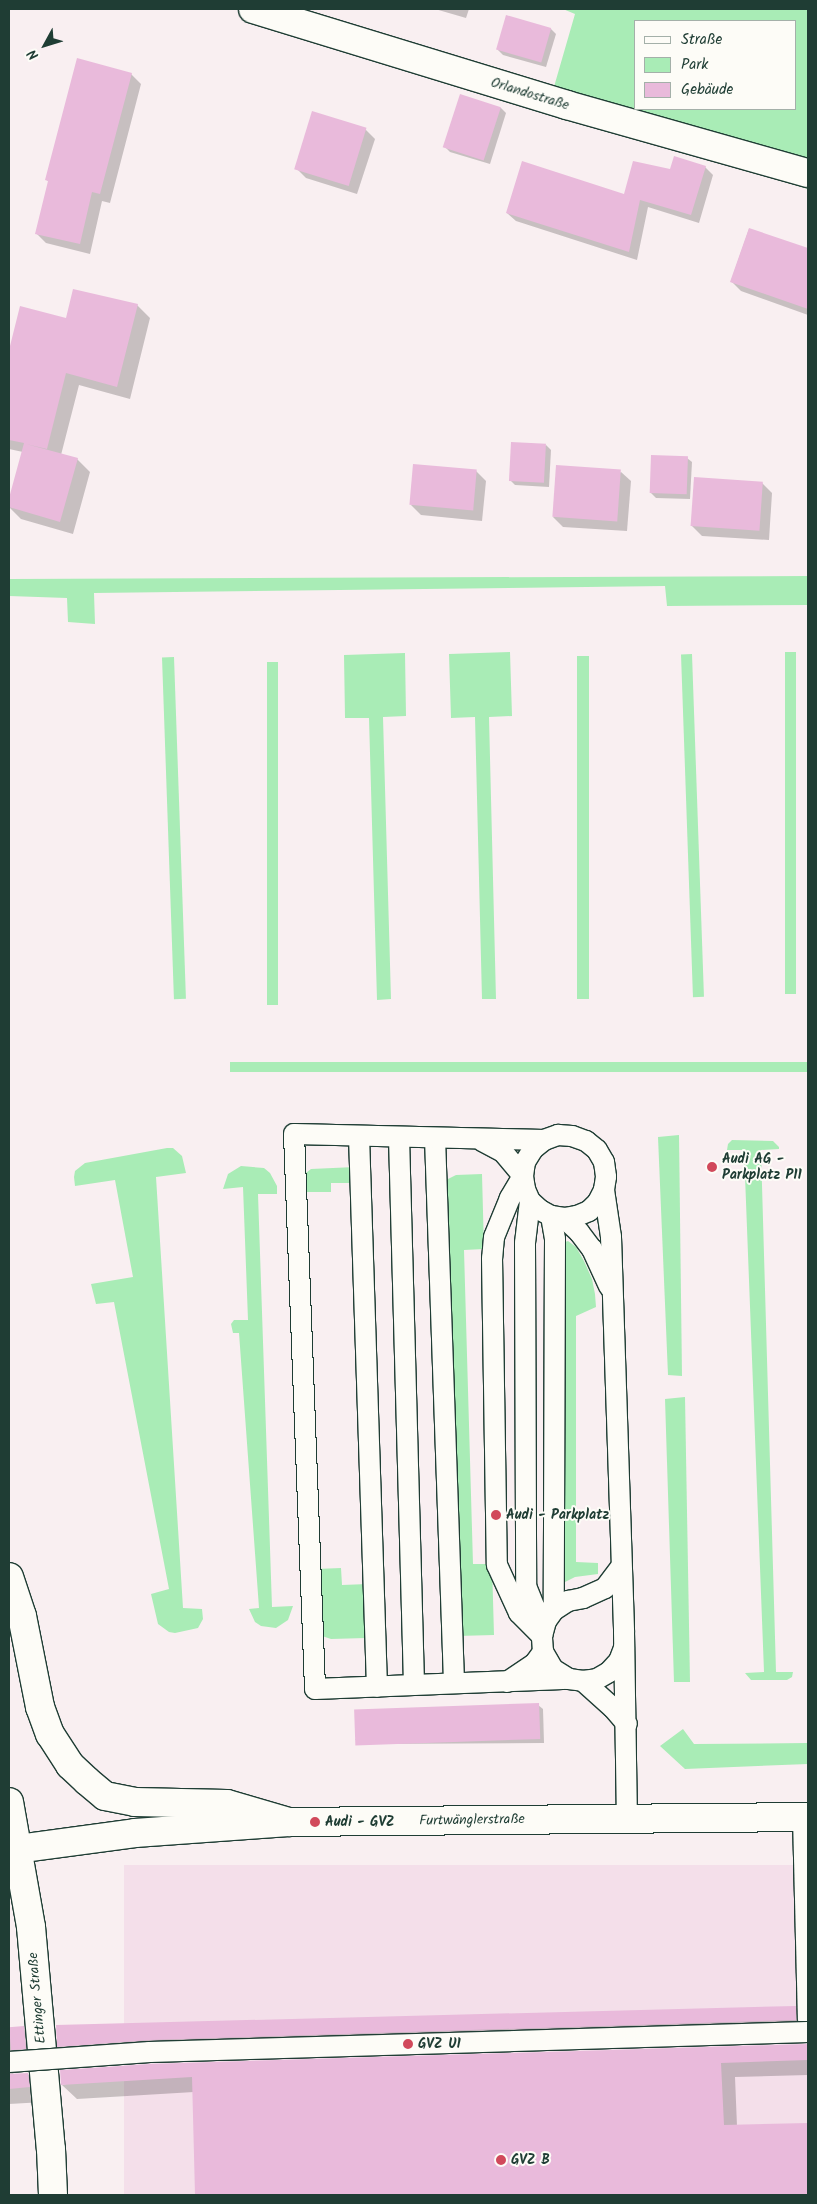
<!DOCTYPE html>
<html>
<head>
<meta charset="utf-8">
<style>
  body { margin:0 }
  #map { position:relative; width:817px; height:2204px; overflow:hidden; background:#f9eff1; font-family:Kalam,sans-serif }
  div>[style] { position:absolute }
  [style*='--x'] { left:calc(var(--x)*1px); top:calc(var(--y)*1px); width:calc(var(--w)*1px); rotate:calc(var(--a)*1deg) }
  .built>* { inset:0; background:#f4dfea; transform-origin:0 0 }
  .green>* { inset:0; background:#a9ecb6; transform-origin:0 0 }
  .shadow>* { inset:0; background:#0003 }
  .building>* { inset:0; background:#e9badb; transform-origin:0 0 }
  .roads { filter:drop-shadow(1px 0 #1f3d34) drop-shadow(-1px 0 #1f3d34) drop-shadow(0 1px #1f3d34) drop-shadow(0 -1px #1f3d34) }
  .service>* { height:20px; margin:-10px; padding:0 10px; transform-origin:10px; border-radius:10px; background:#fdfcf7 }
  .minor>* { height:28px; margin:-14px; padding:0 14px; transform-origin:14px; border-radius:14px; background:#fdfcf7 }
  .tertiary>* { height:28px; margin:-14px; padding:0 14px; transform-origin:14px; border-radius:14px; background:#fdfcf7 }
  .secondary>* { height:28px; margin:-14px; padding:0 14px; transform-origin:14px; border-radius:14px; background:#fdfcf7 }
  .bridges { filter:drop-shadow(1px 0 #1f3d34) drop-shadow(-1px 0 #1f3d34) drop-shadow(0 1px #1f3d34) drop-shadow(0 -1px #1f3d34) }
  .service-bridge>* { height:20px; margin:-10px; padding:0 10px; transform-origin:10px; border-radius:10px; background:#fdfcf7 }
  .dots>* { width:14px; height:14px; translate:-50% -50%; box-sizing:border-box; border:2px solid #fdfcf7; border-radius:50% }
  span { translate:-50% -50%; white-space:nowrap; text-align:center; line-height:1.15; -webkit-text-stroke:4px #fdfcf7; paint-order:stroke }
  .street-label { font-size:14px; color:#1f3d34 }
  .poi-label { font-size:14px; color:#1f3d34; font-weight:700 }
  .left { translate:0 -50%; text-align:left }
  .frame { position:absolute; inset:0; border:10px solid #1f3d34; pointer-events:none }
  .legend { position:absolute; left:634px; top:20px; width:162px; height:90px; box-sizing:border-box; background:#fdfcf7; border:1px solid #a4b0a9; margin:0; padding:6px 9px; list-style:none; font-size:15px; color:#1f3d34 }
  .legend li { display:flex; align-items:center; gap:10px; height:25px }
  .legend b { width:25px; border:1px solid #a4b0a9 }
  .north { position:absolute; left:20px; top:20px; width:50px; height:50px; -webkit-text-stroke:4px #fdfcf7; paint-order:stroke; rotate:231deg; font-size:14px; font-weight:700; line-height:20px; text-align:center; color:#1f3d34 }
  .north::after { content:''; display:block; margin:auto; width:18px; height:22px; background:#1f3d34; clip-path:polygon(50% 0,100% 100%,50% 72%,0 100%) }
</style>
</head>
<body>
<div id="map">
  <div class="built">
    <div style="left:808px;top:1865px;width:330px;height:684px;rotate:90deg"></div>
  </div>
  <div class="green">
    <div style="clip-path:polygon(evenodd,563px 9px,808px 9px,808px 189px,547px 111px,575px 14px,563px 9px,636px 21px,796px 21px,796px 109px,636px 109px,636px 21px)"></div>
    <div style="clip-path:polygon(808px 576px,808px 605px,667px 606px,665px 586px,94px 593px,95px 624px,68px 622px,67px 598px,9px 596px,9px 579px)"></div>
    <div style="clip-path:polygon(510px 652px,512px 716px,489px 717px,496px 999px,482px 999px,475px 717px,451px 718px,449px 654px)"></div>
    <div style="left:785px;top:652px;width:11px;height:342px"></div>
    <div style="clip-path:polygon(405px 653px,406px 716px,383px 717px,391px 999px,377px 1000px,369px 718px,345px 718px,344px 655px)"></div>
    <div style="left:692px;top:654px;width:343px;height:11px;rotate:88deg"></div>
    <div style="left:577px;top:656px;width:12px;height:343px"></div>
    <div style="left:174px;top:657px;width:342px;height:12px;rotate:88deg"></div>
    <div style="left:267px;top:662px;width:11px;height:343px"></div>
    <div style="left:808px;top:1062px;width:10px;height:578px;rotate:90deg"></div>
    <div style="clip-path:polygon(679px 1135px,682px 1376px,668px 1375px,658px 1137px)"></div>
    <div style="clip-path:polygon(732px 1140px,773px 1141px,779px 1147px,779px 1149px,761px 1150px,776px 1672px,793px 1672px,792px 1677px,787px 1680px,751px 1680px,745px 1673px,764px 1672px,744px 1150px,727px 1150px,728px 1144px)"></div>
    <div style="clip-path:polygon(167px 1148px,173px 1148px,182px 1156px,186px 1173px,156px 1177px,183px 1608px,202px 1609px,203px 1619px,198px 1628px,175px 1633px,169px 1632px,158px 1624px,151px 1594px,169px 1589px,114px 1302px,96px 1304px,91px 1284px,133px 1277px,115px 1180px,75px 1186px,74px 1177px,75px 1171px,85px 1163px)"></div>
    <div style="clip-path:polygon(241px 1166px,264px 1168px,270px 1173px,277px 1186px,277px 1194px,258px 1194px,272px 1607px,293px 1606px,288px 1620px,276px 1628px,261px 1626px,255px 1622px,249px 1609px,259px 1608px,239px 1333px,233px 1333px,231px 1324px,234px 1320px,248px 1320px,243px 1187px,223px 1189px,228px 1174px)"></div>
    <div style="clip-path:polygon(355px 1167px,355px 1183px,331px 1183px,331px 1192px,302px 1192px,302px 1176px,311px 1169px)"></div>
    <div style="clip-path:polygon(482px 1174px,484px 1249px,464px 1250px,473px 1564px,492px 1564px,494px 1635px,457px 1636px,446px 1183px,448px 1179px,456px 1175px)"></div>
    <div style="clip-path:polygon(568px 1241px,576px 1247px,584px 1261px,592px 1279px,595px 1294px,596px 1307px,576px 1316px,576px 1562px,598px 1563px,598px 1574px,575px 1577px,561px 1584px,565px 1242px)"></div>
    <div style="clip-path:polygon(685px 1397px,690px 1682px,674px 1682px,665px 1399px)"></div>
    <div style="clip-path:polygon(341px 1568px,342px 1585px,368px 1584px,366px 1638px,331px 1639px,322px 1636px,316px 1569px)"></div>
    <div style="clip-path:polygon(683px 1729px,694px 1744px,808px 1743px,808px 1764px,685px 1769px,660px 1746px)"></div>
  </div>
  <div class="shadow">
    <div style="clip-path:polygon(435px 9px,469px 9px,466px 18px)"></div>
    <div style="clip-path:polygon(507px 17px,551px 29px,556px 34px,546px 67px,503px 55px,498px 50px)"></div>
    <div style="clip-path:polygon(131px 74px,141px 84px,110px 203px,102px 201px,90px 254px,46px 243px,36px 233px,49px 182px,47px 180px)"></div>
    <div style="clip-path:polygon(461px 96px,501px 108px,506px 113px,490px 164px,450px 152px,445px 147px)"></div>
    <div style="clip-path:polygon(365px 129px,375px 139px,357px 194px,306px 178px,296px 168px)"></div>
    <div style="clip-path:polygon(705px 167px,713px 175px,699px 223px,648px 207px,637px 260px,516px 221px,507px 213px,625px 195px,671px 170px)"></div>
    <div style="clip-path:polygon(749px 229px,808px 249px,808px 315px,741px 291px,731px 281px)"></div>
    <div style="clip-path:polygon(137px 305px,150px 318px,130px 399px,79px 385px,61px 455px,77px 459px,90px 472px,73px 534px,21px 519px,9px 507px,23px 452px,9px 449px,9px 355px,21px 307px,67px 320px)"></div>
    <div style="clip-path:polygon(546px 445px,551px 450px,549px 487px,515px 485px,510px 480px)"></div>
    <div style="clip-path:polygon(687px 458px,692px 462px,690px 499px,656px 498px,651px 493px)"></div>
    <div style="clip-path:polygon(476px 471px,486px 481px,482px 521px,421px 515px,411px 505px)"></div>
    <div style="clip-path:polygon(621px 472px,631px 481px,627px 531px,563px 527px,553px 517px)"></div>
    <div style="clip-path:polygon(762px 483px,772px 493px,769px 540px,702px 536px,692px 526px)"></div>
    <div style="clip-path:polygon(538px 1705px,543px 1709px,544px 1743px,360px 1744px,355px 1739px)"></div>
    <div style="clip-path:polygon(795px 2007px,808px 2020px,808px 2037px,76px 2063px,59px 2046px,57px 2027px)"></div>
    <div style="clip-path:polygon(24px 2027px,39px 2043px,13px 2074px,28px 2074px,43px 2089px,44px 2102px,9px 2104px,9px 2028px)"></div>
    <div style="clip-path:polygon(808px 2045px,808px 2075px,735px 2077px,737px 2126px,808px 2124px,808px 2195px,196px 2195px,194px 2092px,77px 2099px,62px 2085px,151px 2065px)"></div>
  </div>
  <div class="building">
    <div style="left:506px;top:15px;width:47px;height:36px;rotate:16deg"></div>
    <div style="clip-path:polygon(77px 58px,132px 73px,100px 194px,92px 192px,80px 244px,35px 234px,48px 181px,45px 180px)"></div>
    <div style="left:460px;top:94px;width:43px;height:56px;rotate:18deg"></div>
    <div style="left:312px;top:111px;width:57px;height:61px;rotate:17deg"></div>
    <div style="clip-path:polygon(674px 156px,706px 166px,691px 215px,640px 200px,629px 252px,506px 213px,522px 161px,624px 194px,633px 161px,670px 169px)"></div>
    <div style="clip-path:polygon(749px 228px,808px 248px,808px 309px,730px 282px)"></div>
    <div style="clip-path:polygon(73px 289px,138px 304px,117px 387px,66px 373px,47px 449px,26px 444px,78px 458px,60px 522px,9px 507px,9px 498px,24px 443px,9px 440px,9px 350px,20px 306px,66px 318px)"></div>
    <div style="left:511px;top:442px;width:35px;height:39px;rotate:3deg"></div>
    <div style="left:651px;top:455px;width:37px;height:38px;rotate:2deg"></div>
    <div style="left:413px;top:464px;width:64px;height:41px;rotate:5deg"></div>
    <div style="left:556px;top:465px;width:65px;height:52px;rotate:4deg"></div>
    <div style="left:694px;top:477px;width:69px;height:49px;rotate:4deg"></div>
    <div style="left:539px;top:1703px;width:36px;height:185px;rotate:88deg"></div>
    <div style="clip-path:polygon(796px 2006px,796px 2020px,150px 2040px,57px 2047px,56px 2025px)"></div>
    <div style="left:24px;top:2026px;width:23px;height:15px;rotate:85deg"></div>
    <div style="clip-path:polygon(808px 2044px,808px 2060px,721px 2063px,724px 2125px,808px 2123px,808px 2195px,195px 2195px,192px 2077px,61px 2085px,60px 2070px,151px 2064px)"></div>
    <div style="clip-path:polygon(28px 2073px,30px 2087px,9px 2089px,9px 2074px)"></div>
  </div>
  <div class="roads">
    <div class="service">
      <div style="--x:359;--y:1136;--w:551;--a:88.13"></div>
      <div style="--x:399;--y:1137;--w:548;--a:88.43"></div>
      <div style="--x:435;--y:1138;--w:545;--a:88"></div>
      <div style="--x:544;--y:1140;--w:250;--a:-178.6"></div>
      <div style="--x:294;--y:1134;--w:555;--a:87.83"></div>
      <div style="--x:315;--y:1689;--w:254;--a:-2.3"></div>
      <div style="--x:569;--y:1679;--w:14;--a:8"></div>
      <div style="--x:583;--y:1681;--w:14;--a:-8"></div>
      <div style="--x:597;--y:1679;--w:14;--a:-30"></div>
      <div style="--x:609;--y:1672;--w:15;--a:-48"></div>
      <div style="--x:619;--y:1661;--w:14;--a:-69"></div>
      <div style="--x:482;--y:1141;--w:24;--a:28"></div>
      <div style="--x:503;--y:1152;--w:31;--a:50"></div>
      <div style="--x:523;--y:1176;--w:26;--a:121"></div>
      <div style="--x:510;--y:1198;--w:42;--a:112.3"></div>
      <div style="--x:494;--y:1237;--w:21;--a:95"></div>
      <div style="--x:492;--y:1258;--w:307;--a:89.1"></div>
      <div style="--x:497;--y:1565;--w:53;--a:65.4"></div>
      <div style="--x:519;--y:1613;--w:33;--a:45"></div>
      <div style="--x:604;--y:1190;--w:13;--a:117"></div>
      <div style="--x:598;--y:1202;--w:13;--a:135"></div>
      <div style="--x:589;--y:1211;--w:13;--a:157"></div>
      <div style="--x:577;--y:1216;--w:13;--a:171"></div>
      <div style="--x:564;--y:1218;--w:13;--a:-171"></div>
      <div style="--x:551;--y:1216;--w:13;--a:-151"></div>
      <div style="--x:540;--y:1210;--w:13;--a:-138"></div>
      <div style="--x:530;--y:1201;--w:13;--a:-113"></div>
      <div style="--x:525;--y:1189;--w:13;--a:-99"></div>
      <div style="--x:523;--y:1176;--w:14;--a:-82"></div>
      <div style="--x:525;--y:1162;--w:15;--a:-58"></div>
      <div style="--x:533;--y:1149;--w:14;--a:-39"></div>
      <div style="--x:544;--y:1140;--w:15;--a:-20"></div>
      <div style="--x:558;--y:1135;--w:14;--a:4"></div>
      <div style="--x:572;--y:1136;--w:15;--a:20"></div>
      <div style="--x:586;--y:1141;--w:14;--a:39"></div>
      <div style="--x:597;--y:1150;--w:14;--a:60"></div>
      <div style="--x:604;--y:1162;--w:15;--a:82"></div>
      <div style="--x:606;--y:1177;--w:13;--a:99"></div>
      <div style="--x:604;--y:1190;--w:48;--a:81.5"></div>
      <div style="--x:611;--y:1237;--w:395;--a:88.1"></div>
      <div style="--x:624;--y:1632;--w:186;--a:89.1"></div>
      <div style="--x:530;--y:1201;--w:42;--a:96.8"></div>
      <div style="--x:525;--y:1243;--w:343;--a:89.8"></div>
      <div style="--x:526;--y:1586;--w:24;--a:68"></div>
      <div style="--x:535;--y:1608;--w:17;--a:50"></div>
      <div style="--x:551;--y:1216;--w:23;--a:80"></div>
      <div style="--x:555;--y:1239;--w:371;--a:90.2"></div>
      <div style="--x:564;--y:1218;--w:21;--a:43"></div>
      <div style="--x:579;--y:1232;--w:21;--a:53"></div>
      <div style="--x:592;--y:1249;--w:41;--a:65.3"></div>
      <div style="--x:569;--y:1679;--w:19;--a:-148"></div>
      <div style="--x:553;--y:1669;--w:20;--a:-120"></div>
      <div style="--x:543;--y:1652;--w:16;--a:-94"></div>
      <div style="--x:542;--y:1636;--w:16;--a:-75"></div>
      <div style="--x:546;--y:1621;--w:14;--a:-54"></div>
      <div style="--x:554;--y:1610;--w:17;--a:-33"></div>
      <div style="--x:568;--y:1601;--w:15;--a:-11"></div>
      <div style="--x:583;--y:1598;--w:24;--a:-24"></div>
      <div style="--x:605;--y:1588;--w:26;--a:-53"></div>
      <div style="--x:583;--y:1681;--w:40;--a:42"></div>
      <div style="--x:613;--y:1708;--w:21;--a:49"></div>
      <div style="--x:507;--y:1682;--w:34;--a:-34"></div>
      <div style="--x:535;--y:1663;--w:14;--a:-54"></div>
      <div style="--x:803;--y:1817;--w:203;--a:88.6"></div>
    </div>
    <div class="minor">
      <div style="--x:253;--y:9;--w:328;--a:17"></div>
      <div style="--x:567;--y:105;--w:250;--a:15.8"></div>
    </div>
    <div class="tertiary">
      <div style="--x:17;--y:1849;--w:119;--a:-7.7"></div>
      <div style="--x:135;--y:1833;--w:154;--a:-4.1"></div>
      <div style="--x:289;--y:1822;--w:519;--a:-0.55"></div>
    </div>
    <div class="secondary">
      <div style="--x:9;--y:1577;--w:41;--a:71.6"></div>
      <div style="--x:22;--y:1616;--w:93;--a:78.8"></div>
      <div style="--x:40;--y:1707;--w:29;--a:70"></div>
      <div style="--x:50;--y:1734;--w:37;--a:57"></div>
      <div style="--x:70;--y:1765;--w:23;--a:43"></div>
      <div style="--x:87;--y:1781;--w:23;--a:40"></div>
      <div style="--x:105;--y:1796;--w:31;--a:11"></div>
      <div style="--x:135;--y:1802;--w:92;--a:1.2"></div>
      <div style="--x:227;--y:1804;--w:65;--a:16.2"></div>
      <div style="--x:9;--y:1802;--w:127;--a:80"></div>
      <div style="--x:31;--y:1927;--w:223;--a:84.9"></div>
      <div style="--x:51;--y:2149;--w:46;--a:87.5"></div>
    </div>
  </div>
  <div class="bridges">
    <div class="service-bridge">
      <div style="--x:9;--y:2062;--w:141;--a:-4.1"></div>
      <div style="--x:150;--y:2052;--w:658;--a:-1.74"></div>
    </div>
  </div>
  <div class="dots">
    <div style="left:712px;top:1167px;background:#d1495b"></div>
    <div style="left:496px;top:1515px;background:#d1495b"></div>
    <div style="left:315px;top:1822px;background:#d1495b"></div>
    <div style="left:408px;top:2044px;background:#d1495b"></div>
    <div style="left:501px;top:2160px;background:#d1495b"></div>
  </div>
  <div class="street-label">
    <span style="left:530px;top:94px;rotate:17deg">Orlandostraße</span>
    <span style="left:472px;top:1820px;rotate:-1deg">Furtwänglerstraße</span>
    <span style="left:37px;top:1998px;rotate:-95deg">Ettinger Straße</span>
  </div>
  <div class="poi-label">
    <span class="left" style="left:722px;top:1167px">Audi AG -<br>Parkplatz P11</span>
    <span class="left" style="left:506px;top:1515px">Audi - Parkplatz</span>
    <span class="left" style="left:325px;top:1822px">Audi - GVZ</span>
    <span class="left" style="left:418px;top:2044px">GVZ U1</span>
    <span class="left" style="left:511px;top:2160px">GVZ B</span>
  </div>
  <div class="frame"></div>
  <ul class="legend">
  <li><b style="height:6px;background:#fdfcf7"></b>Straße</li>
  <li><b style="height:14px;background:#a9ecb6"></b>Park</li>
  <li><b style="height:14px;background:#e9badb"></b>Gebäude</li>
  </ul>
  <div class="north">N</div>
</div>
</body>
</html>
